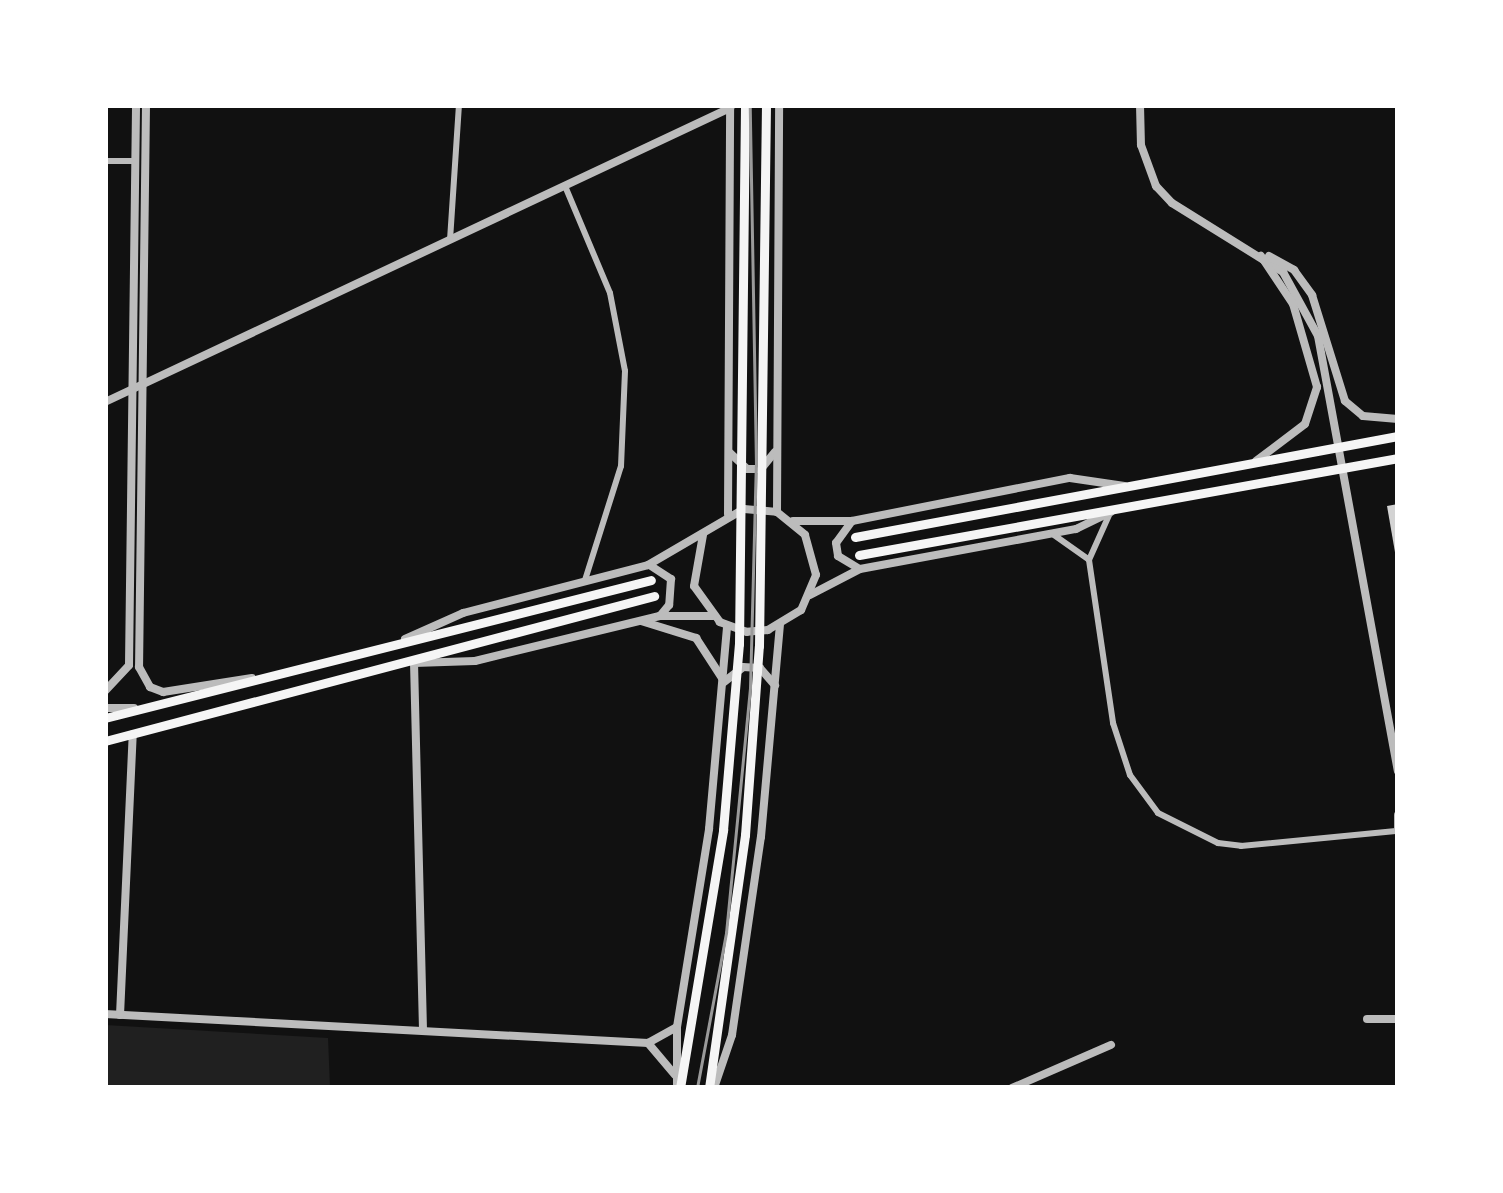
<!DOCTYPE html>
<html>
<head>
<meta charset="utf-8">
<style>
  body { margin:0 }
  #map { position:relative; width:1503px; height:1193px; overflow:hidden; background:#111; font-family:"Varela Round",sans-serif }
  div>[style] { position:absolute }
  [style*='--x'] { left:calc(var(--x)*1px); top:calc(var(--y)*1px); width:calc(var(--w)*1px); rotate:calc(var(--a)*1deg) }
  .green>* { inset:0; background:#202020 }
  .building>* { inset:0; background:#d3d3d3 }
  .minor>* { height:6px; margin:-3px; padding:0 3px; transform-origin:3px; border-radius:3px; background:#bcbcbc }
  .tertiary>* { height:8px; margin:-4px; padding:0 4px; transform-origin:4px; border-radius:4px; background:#bcbcbc }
  .primary>* { height:9px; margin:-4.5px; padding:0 4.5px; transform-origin:4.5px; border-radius:4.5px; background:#f5f5f5 }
  .rail>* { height:2.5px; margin:-1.25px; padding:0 1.25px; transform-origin:1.25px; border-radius:1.25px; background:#9a9a9a }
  span { translate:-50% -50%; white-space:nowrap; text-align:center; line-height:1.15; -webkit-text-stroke:8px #fff; paint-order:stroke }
  .frame { position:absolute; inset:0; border:108px solid #fff; pointer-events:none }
</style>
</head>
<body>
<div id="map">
  <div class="green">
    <div style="clip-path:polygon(105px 1025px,328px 1038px,330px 1088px,105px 1088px)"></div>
  </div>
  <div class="building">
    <div style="clip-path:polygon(1398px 504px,1398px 558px,1396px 558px,1387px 506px)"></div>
  </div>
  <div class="minor">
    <div style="--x:105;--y:161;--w:30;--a:0"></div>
    <div style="--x:565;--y:186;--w:116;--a:67.2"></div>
    <div style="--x:610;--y:293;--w:79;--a:79.1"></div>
    <div style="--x:625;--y:371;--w:95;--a:92.4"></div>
    <div style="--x:621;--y:466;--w:120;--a:107.5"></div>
    <div style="--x:450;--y:240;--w:135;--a:-86.2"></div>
    <div style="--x:1110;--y:513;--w:51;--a:114.1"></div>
    <div style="--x:1089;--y:560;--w:165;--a:81.6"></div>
    <div style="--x:1113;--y:723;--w:55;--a:71.9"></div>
    <div style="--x:1130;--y:775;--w:47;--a:53.6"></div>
    <div style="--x:1158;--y:813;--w:67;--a:26.6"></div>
    <div style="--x:1218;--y:843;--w:23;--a:7"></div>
    <div style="--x:1241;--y:846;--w:158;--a:-5.5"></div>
    <div style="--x:1054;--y:535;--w:42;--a:35.2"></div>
  </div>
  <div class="tertiary">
    <div style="--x:146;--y:105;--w:562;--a:90.71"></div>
    <div style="--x:139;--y:667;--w:23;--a:61"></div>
    <div style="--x:150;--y:687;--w:14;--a:21"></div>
    <div style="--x:163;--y:692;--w:90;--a:-8.9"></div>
    <div style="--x:1140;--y:105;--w:40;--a:88.6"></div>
    <div style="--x:1141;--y:145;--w:44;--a:69.9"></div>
    <div style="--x:1156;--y:186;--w:23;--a:47"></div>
    <div style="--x:1172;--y:203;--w:131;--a:31.9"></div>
    <div style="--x:1283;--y:272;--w:73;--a:61.3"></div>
    <div style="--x:1318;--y:336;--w:442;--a:79.6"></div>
    <div style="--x:1269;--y:256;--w:29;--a:29"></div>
    <div style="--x:1294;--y:270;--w:31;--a:54"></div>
    <div style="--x:1312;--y:295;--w:111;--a:72.7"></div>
    <div style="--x:1345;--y:401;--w:23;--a:40"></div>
    <div style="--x:1363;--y:416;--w:35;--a:5"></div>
    <div style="--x:105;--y:402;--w:691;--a:-25.19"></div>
    <div style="--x:730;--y:453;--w:23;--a:43"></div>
    <div style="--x:747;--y:469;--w:14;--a:0"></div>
    <div style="--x:761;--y:469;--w:22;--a:-51"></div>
    <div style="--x:1256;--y:461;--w:61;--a:-37.1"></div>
    <div style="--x:1305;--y:424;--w:39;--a:-72"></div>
    <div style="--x:1317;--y:387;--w:86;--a:-106.1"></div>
    <div style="--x:1293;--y:304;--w:58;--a:-123.7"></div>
    <div style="--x:777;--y:512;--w:407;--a:-89.7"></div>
    <div style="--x:728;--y:514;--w:409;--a:-89.7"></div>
    <div style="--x:793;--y:521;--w:59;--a:0"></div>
    <div style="--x:852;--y:521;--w:222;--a:-11.2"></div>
    <div style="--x:1070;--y:478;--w:55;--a:8.4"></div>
    <div style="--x:852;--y:521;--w:27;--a:126"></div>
    <div style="--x:836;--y:543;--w:13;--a:81"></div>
    <div style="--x:838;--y:556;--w:23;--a:31"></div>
    <div style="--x:651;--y:566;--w:24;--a:33"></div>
    <div style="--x:671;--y:579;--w:26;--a:94"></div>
    <div style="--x:669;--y:605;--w:14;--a:129"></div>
    <div style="--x:810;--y:595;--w:56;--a:-27.5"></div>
    <div style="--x:860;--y:569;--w:220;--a:-10.5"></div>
    <div style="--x:1076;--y:529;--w:39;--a:-26"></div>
    <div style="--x:641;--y:621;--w:58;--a:17.2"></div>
    <div style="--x:696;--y:638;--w:48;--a:57"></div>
    <div style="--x:405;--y:639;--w:64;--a:-24.1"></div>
    <div style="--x:463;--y:613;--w:191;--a:-14.5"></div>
    <div style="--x:648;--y:565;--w:111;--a:-30.3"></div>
    <div style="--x:744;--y:509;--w:33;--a:5"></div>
    <div style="--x:777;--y:512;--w:36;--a:39"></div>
    <div style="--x:805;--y:535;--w:41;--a:74.6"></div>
    <div style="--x:816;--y:575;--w:38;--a:113"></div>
    <div style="--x:801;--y:610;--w:39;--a:149"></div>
    <div style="--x:768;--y:630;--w:21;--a:175"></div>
    <div style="--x:747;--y:632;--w:29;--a:-160"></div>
    <div style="--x:720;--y:622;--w:44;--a:-125.8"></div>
    <div style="--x:694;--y:586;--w:52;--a:-80"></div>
    <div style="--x:724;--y:682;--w:24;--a:-38"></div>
    <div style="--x:743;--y:667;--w:17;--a:3"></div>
    <div style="--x:760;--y:668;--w:23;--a:49"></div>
    <div style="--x:105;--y:691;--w:35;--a:-47"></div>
    <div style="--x:129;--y:665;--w:560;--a:-89.28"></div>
    <div style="--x:105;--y:708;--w:29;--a:0"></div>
    <div style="--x:1398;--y:815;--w:14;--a:90"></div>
    <div style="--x:105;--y:1014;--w:544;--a:3.06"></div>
    <div style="--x:120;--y:1015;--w:281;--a:-87.4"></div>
    <div style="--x:1367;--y:1019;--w:31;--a:0"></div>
    <div style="--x:423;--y:1030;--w:367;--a:-91.4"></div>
    <div style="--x:414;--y:663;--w:61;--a:-1.9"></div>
    <div style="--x:475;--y:661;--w:190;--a:-13.7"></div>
    <div style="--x:660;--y:616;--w:53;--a:0"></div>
    <div style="--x:675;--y:1075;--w:42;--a:-130.2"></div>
    <div style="--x:648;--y:1043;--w:33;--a:-29"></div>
    <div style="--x:677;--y:1088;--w:61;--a:-90"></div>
    <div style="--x:677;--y:1027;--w:201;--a:-80.8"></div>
    <div style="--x:709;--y:829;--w:204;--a:-84.9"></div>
    <div style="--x:714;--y:1088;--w:56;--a:-71.2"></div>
    <div style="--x:732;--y:1035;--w:200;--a:-81.7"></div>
    <div style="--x:761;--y:837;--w:213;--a:-84.9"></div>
    <div style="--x:1012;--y:1088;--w:108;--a:-23.5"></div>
  </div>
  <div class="primary">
    <div style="--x:855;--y:537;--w:552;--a:-10.54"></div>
    <div style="--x:859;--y:555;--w:548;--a:-10.2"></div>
    <div style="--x:105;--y:718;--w:563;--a:-14.18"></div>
    <div style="--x:105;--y:741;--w:568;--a:-14.79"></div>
    <div style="--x:680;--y:1088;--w:262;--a:-80.5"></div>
    <div style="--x:723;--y:830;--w:187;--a:-85.1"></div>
    <div style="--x:739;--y:644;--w:539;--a:-89.36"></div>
    <div style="--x:709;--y:1088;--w:256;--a:-81.9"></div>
    <div style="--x:745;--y:835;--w:190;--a:-85.8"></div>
    <div style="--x:759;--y:646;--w:541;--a:-89.26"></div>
  </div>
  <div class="rail">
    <div style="--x:697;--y:1088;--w:158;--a:-79.4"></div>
    <div style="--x:726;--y:933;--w:246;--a:-84.4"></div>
    <div style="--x:750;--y:688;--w:222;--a:-88.5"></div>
    <div style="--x:756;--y:466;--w:361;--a:-91"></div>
  </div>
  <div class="frame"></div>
</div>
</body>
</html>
